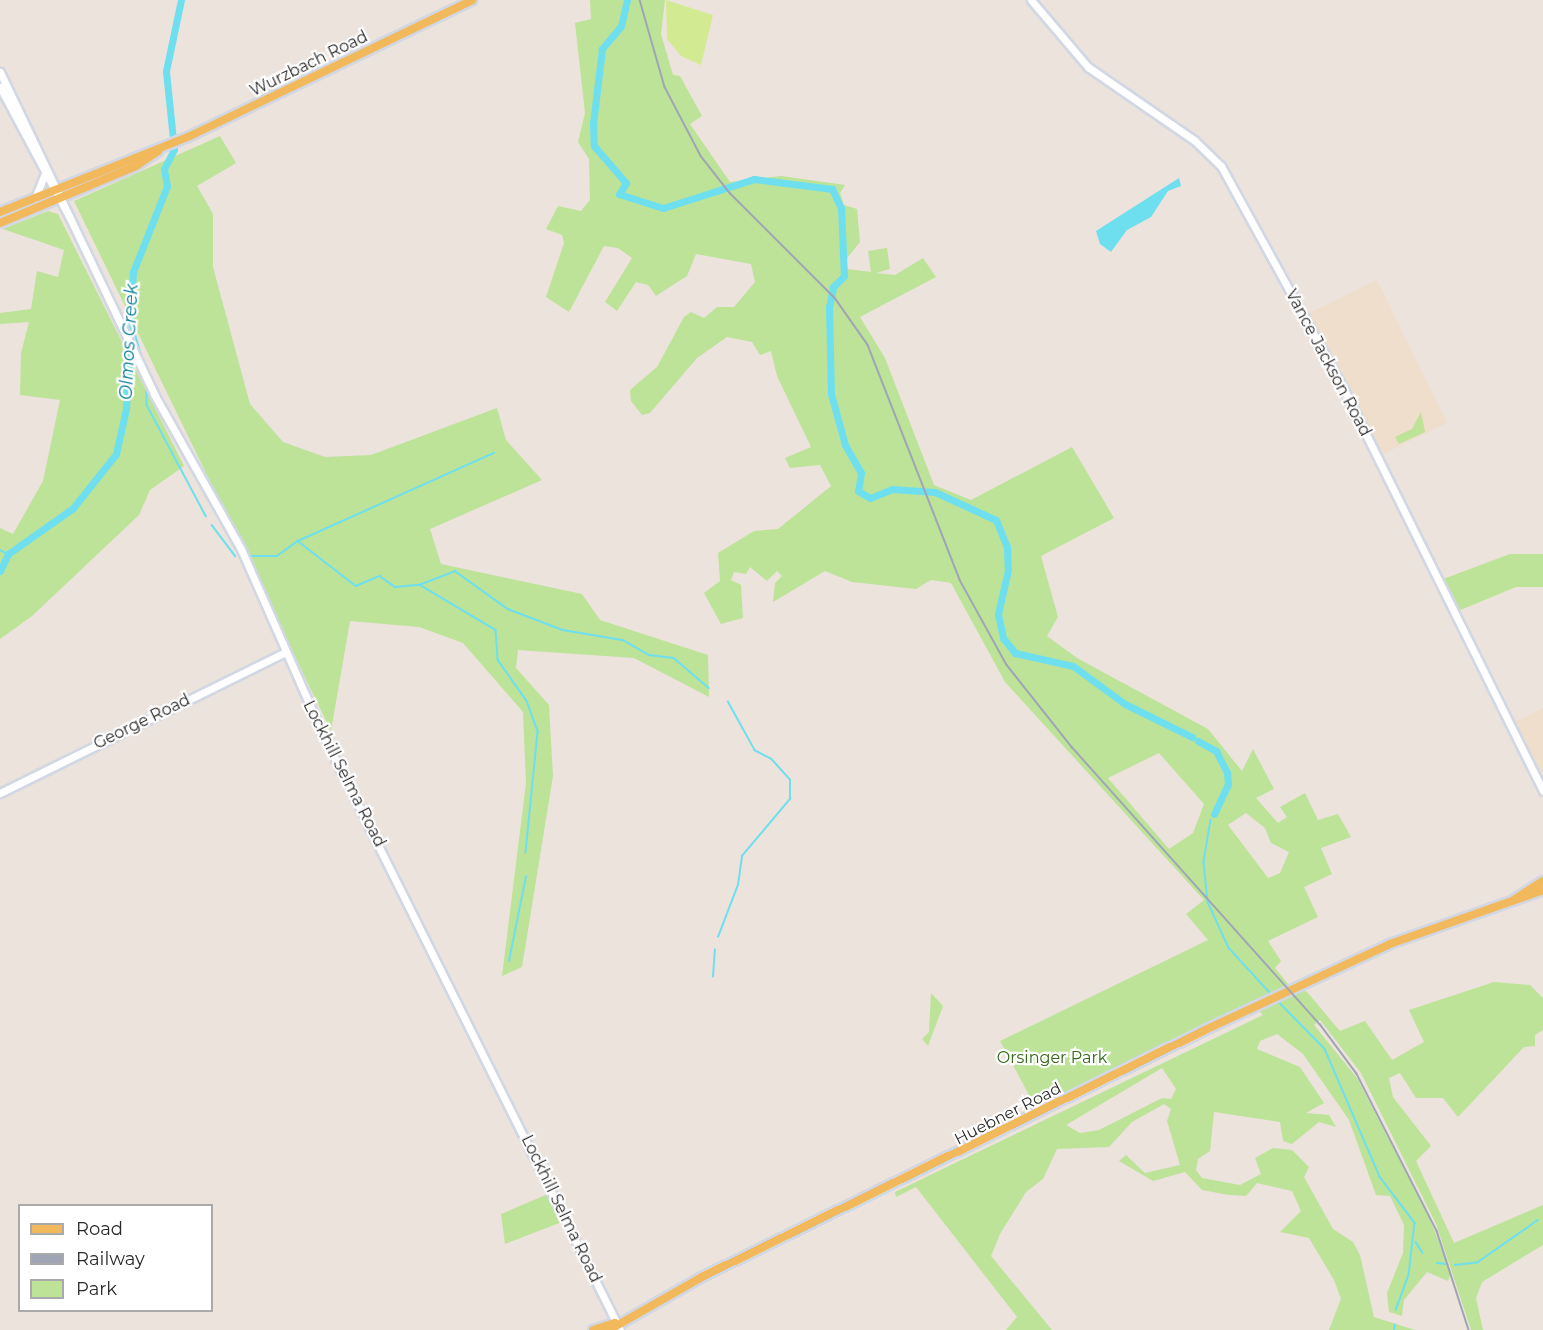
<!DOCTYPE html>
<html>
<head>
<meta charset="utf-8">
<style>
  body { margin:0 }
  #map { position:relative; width:1543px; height:1330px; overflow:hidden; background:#ece3dc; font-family:Montserrat,sans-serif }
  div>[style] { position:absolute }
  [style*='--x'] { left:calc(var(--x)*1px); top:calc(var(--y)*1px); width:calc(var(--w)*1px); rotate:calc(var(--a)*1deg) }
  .education>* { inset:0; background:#eedecb; transform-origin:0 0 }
  .green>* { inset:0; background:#bce398 }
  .pitch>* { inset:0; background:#d2eb93 }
  .water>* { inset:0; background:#6edfef }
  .stream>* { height:1.5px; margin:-0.75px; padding:0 0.75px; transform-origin:0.75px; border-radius:0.75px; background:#6edfef }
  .river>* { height:7px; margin:-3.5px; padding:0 3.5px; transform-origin:3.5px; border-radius:3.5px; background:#6edfef }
  .roads { filter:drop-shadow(2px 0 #d1d7e3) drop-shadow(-2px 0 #d1d7e3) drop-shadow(0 2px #d1d7e3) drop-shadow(0 -2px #d1d7e3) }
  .secondary>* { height:7px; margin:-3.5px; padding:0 3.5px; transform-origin:3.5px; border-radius:3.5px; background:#fff }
  .primary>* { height:8px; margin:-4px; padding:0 4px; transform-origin:4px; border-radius:4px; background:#f2b95c }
  .rail>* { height:1.5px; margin:-0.75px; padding:0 0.75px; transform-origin:0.75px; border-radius:0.75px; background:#9fa5b5 }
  span { translate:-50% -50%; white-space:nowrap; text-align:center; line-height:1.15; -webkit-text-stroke:4.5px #fff; paint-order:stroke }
  .street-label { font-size:16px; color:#2a2a2a }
  .park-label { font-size:16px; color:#356819 }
  .water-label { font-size:18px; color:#0c7f9c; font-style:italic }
  .legend { position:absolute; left:18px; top:1204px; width:195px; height:108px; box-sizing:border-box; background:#fff; border:2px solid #aaa; margin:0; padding:8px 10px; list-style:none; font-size:18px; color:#2a2a2a }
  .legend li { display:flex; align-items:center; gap:12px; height:30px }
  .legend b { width:30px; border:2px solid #aaa }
</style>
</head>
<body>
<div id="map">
  <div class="education">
    <div style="left:1377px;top:280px;width:159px;height:77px;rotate:64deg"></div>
    <div style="clip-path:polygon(1543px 708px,1543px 776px,1515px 722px)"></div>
  </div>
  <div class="green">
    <div style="clip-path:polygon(evenodd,590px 0,665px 0,661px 34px,673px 75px,680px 76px,702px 116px,690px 124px,730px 182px,781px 176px,845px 185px,840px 193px,844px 205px,857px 209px,860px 242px,847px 258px,847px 269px,871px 272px,868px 251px,887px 248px,890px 269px,876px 273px,895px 275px,923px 258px,936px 277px,860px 317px,885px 358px,934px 485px,971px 500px,1072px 447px,1114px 518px,1041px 556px,1058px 617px,1047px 636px,1077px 658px,1208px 729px,1242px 771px,1253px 749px,1274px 789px,1256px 798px,1278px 823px,1287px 817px,1280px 807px,1305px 793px,1318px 820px,1338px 814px,1351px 837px,1321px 848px,1332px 874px,1304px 887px,1318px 917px,1268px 941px,1281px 961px,1275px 968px,1288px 984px,1307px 992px,1340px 1031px,1365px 1021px,1392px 1060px,1424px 1042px,1409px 1010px,1494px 982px,1530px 985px,1543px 998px,1543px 1030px,1535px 1035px,1535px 1046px,1524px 1047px,1458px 1117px,1443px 1098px,1416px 1098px,1400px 1073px,1389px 1078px,1393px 1097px,1431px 1146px,1416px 1161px,1454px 1243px,1543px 1205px,1543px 1245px,1482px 1282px,1476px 1298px,1483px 1330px,1471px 1330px,1436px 1224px,1361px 1073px,1320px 1020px,1314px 1025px,1357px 1078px,1429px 1217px,1451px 1273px,1448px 1281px,1427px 1272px,1404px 1300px,1402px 1316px,1389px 1312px,1387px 1293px,1403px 1253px,1404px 1225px,1390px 1196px,1376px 1195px,1349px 1120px,1303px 1054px,1277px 1034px,1260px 1041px,1257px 1049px,1300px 1067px,1324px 1103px,1306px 1113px,1329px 1115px,1336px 1127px,1319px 1122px,1292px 1144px,1283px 1141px,1280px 1122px,1214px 1112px,1210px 1151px,1198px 1159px,1196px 1170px,1202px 1178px,1240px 1185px,1261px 1174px,1255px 1158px,1273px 1148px,1292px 1150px,1309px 1167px,1304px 1177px,1333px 1229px,1353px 1242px,1360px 1255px,1374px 1317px,1415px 1330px,1329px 1330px,1341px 1299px,1334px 1280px,1309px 1238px,1280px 1232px,1301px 1211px,1292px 1191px,1257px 1183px,1246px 1196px,1229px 1195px,1202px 1190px,1185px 1172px,1153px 1181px,1119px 1161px,1126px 1155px,1145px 1173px,1180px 1165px,1167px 1121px,1171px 1109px,1164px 1104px,1132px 1122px,1109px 1147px,1057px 1149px,1043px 1179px,1026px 1192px,1000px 1234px,991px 1256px,1052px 1330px,1006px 1330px,1017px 1317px,916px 1187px,896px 1197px,895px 1192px,1263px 1015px,1251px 1002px,1037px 1110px,1000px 1041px,1208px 940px,1186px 914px,1204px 900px,1005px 682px,951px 583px,931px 580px,916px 589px,852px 582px,825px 571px,773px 602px,775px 583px,782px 576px,777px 571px,767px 581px,750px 567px,746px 574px,734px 572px,731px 580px,741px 585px,743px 618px,721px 624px,704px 593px,720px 581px,718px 553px,754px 531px,778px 529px,831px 486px,820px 465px,790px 468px,785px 458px,811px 447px,777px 376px,771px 351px,760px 355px,752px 342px,727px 337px,697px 358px,650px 413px,642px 415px,631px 401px,630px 390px,657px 367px,684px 317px,691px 312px,704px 318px,717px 307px,734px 307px,755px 282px,751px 264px,696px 254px,687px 276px,656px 296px,648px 285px,636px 282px,617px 311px,605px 302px,632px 258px,618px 248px,604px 246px,569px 312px,546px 297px,564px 243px,562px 235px,546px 229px,558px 206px,581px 211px,590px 200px,589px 159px,578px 142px,585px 113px,575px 23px,591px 19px,590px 0,1159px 753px,1204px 804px,1193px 833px,1169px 849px,1108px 778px,1159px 753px,590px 0,1246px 813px,1265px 828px,1271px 843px,1289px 852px,1280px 873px,1268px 878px,1228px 825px,1246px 813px,590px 0,1162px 1068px,1176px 1089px,1171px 1099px,1162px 1098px,1099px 1130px,1080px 1133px,1066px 1125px,1162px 1068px)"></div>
    <div style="clip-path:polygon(220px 136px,236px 163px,197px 186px,213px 214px,213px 267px,250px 404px,283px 442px,325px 457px,371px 455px,497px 408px,506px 440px,542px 480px,430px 529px,441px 564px,582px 594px,600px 620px,708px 655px,709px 697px,634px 658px,518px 650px,516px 668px,549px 705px,553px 776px,522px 967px,502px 976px,526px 783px,523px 712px,463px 643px,419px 627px,350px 621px,331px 731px,74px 201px)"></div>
    <div style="clip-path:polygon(48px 211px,58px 214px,184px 466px,150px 490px,139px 515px,32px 616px,0 639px,0 528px,13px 534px,43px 481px,60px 400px,20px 395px,21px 353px,29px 322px,0 324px,0 313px,31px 309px,37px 271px,58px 277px,64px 250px,3px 229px)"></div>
    <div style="clip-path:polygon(1421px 412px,1425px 432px,1399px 444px,1395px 437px,1412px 429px)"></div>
    <div style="clip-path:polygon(1510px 554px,1543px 554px,1543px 587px,1516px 587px,1458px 611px,1443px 579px)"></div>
    <div style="clip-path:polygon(931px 993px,943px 1006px,928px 1046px,922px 1039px,929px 1032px)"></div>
    <div style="clip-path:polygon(548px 1194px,562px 1222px,505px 1244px,501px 1214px)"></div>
  </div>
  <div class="pitch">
    <div style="clip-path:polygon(666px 0,713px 15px,701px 65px,681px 56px,667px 39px)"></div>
  </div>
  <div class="water">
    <div style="clip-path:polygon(1179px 178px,1181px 186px,1168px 191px,1151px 217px,1127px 230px,1111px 252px,1100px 244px,1096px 231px)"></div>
  </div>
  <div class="stream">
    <div style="--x:132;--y:323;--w:53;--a:73.6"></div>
    <div style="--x:147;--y:387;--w:18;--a:90"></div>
    <div style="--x:147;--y:405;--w:126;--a:62"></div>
    <div style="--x:212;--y:525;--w:39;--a:53"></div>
    <div style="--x:298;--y:541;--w:215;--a:-24.2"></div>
    <div style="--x:0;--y:550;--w:9;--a:27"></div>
    <div style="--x:250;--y:556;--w:27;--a:0"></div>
    <div style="--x:277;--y:556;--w:26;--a:-36"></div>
    <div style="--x:298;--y:541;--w:73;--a:37.8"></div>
    <div style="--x:356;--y:586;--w:26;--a:-23"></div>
    <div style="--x:380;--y:576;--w:19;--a:36"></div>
    <div style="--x:395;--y:587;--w:24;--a:-5"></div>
    <div style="--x:419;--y:585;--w:39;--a:-21"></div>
    <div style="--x:455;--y:571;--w:65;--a:35.6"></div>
    <div style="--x:508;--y:609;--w:59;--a:20.9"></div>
    <div style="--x:563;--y:630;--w:61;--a:9.5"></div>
    <div style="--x:623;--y:640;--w:30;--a:30"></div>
    <div style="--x:649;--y:655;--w:25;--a:7"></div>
    <div style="--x:674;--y:658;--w:46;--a:40.6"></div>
    <div style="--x:420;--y:585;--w:88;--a:30.6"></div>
    <div style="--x:496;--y:630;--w:30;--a:86"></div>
    <div style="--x:498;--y:660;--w:50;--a:54.7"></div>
    <div style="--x:527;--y:701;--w:33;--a:70"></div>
    <div style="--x:538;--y:732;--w:121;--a:95.7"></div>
    <div style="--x:1211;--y:820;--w:43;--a:99.5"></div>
    <div style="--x:1204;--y:862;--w:40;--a:84.3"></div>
    <div style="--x:1208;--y:902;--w:51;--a:65.5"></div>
    <div style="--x:1229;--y:948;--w:65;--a:47.5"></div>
    <div style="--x:718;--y:937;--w:56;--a:-69"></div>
    <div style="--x:738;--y:885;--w:29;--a:-82"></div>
    <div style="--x:742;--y:856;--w:75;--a:-49.9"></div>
    <div style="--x:790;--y:799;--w:19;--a:-90"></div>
    <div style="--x:790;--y:780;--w:28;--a:-132"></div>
    <div style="--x:771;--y:759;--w:18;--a:-153"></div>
    <div style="--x:755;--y:751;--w:56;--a:-118.9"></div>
    <div style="--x:509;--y:961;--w:86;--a:-78.6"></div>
    <div style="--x:713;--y:977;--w:27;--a:-86"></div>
    <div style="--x:1276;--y:999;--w:70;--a:45.6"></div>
    <div style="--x:1325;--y:1049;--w:139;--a:66.7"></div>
    <div style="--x:1380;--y:1177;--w:58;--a:52.7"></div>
    <div style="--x:1415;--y:1223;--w:52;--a:96.6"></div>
    <div style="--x:1409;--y:1275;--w:37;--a:110"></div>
    <div style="--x:1416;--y:1242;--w:13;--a:58"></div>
    <div style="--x:1437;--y:1263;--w:9;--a:6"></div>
    <div style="--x:1455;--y:1265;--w:23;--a:-7"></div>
    <div style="--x:1478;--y:1262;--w:73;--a:-35"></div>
    <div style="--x:1394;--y:1330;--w:5;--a:-79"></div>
  </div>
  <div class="river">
    <div style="--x:627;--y:0;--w:27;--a:103"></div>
    <div style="--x:621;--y:26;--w:30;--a:130"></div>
    <div style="--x:602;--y:49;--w:75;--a:96.9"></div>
    <div style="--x:593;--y:123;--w:23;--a:88"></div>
    <div style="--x:594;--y:146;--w:49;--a:49.1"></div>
    <div style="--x:626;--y:183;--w:13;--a:122"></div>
    <div style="--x:619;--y:194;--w:46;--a:17.7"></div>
    <div style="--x:663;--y:208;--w:96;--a:-17.7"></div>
    <div style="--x:754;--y:179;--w:79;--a:7.3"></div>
    <div style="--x:832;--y:189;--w:21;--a:65"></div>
    <div style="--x:841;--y:208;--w:68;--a:87.5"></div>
    <div style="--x:844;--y:276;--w:16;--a:135"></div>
    <div style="--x:833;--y:287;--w:20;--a:101"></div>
    <div style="--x:829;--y:307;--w:87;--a:88.7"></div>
    <div style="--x:831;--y:394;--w:53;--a:74.6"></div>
    <div style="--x:845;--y:445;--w:32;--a:60"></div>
    <div style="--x:861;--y:473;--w:18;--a:99"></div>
    <div style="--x:858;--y:491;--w:14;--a:30"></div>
    <div style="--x:870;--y:498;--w:24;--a:-22"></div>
    <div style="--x:892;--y:489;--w:43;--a:4"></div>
    <div style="--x:935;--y:492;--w:67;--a:24.7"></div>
    <div style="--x:996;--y:520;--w:29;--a:68"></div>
    <div style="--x:1007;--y:547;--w:23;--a:88"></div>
    <div style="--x:1008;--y:570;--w:45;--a:102.8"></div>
    <div style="--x:998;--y:614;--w:25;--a:78"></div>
    <div style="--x:1003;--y:638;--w:19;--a:51"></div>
    <div style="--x:1015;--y:653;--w:59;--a:12.6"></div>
    <div style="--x:1073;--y:666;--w:64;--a:36.2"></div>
    <div style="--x:1125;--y:704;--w:75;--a:26.2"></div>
    <div style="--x:0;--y:571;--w:19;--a:-65"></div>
    <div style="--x:8;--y:554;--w:80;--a:-35.3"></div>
    <div style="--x:73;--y:508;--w:69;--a:-51.5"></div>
    <div style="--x:116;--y:454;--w:46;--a:-77.5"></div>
    <div style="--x:126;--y:409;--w:137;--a:-87.1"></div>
    <div style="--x:133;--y:272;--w:92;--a:-68.4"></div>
    <div style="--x:167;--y:186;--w:17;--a:-100"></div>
    <div style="--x:164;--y:169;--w:22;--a:-63"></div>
    <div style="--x:174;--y:149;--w:78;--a:-95.9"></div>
    <div style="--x:166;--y:71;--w:73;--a:-78.1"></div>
    <div style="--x:1198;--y:741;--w:21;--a:29"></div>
    <div style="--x:1216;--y:751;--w:25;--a:63"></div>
    <div style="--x:1227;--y:773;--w:11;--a:85"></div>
    <div style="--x:1228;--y:784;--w:33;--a:115"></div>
  </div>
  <div class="roads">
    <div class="secondary">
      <div style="--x:1031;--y:0;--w:88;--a:49.6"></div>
      <div style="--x:1088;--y:67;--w:129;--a:34.6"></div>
      <div style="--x:1194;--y:140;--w:37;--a:44"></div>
      <div style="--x:1221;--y:166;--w:258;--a:61.2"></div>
      <div style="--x:1345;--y:392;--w:445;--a:63.6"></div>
      <div style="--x:0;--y:72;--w:357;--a:64.4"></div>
      <div style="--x:154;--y:394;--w:178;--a:60.7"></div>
      <div style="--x:241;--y:549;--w:203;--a:66.2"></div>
      <div style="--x:323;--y:735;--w:665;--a:63.47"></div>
      <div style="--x:0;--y:87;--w:149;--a:61.9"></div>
      <div style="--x:35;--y:198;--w:24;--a:-68"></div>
      <div style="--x:0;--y:793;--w:318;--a:-26.3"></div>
    </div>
    <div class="primary">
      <div style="--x:0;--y:212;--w:205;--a:-21.8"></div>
      <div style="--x:190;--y:136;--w:313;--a:-25.7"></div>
      <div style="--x:0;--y:223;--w:147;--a:-22.7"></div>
      <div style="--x:136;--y:166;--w:27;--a:-34"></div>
      <div style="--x:1515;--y:899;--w:33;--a:-33"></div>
      <div style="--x:593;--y:1330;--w:23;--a:-18"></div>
      <div style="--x:609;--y:1330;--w:107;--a:-29.7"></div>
      <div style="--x:702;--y:1277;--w:560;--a:-26.15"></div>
      <div style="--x:1205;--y:1030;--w:204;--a:-24.9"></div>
      <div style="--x:1390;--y:944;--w:162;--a:-19.4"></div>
    </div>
  </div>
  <div class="rail">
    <div style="--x:640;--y:0;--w:91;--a:74"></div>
    <div style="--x:665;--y:87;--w:78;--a:62.4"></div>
    <div style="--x:701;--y:156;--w:47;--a:51.9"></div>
    <div style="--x:730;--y:193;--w:148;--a:45"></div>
    <div style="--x:835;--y:298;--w:57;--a:54.9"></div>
    <div style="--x:868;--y:345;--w:252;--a:68.6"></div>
    <div style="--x:960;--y:580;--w:97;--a:61.1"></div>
    <div style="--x:1007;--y:665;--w:105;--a:51.6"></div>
    <div style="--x:1072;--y:747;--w:372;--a:48.2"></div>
    <div style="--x:1320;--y:1024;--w:62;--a:53.5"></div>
    <div style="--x:1357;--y:1074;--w:176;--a:63"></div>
    <div style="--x:1437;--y:1231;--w:104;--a:72.1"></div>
  </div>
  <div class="street-label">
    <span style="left:309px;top:64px;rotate:-26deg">Wurzbach Road</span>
    <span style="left:1328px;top:363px;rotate:62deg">Vance Jackson Road</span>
    <span style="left:142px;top:722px;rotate:-26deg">George Road</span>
    <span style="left:344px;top:774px;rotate:63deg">Lockhill Selma Road</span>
    <span style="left:1008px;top:1114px;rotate:-27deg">Huebner Road</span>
    <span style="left:561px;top:1209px;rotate:64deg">Lockhill Selma Road</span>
  </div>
  <div class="park-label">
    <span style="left:1052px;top:1058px">Orsinger Park</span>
  </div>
  <div class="water-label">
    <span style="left:129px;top:342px;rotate:-87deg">Olmos Creek</span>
  </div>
  <ul class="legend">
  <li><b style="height:8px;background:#f2b95c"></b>Road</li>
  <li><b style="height:8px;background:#9fa5b5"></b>Railway</li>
  <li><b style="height:16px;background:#bce398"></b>Park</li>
  </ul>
</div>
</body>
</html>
